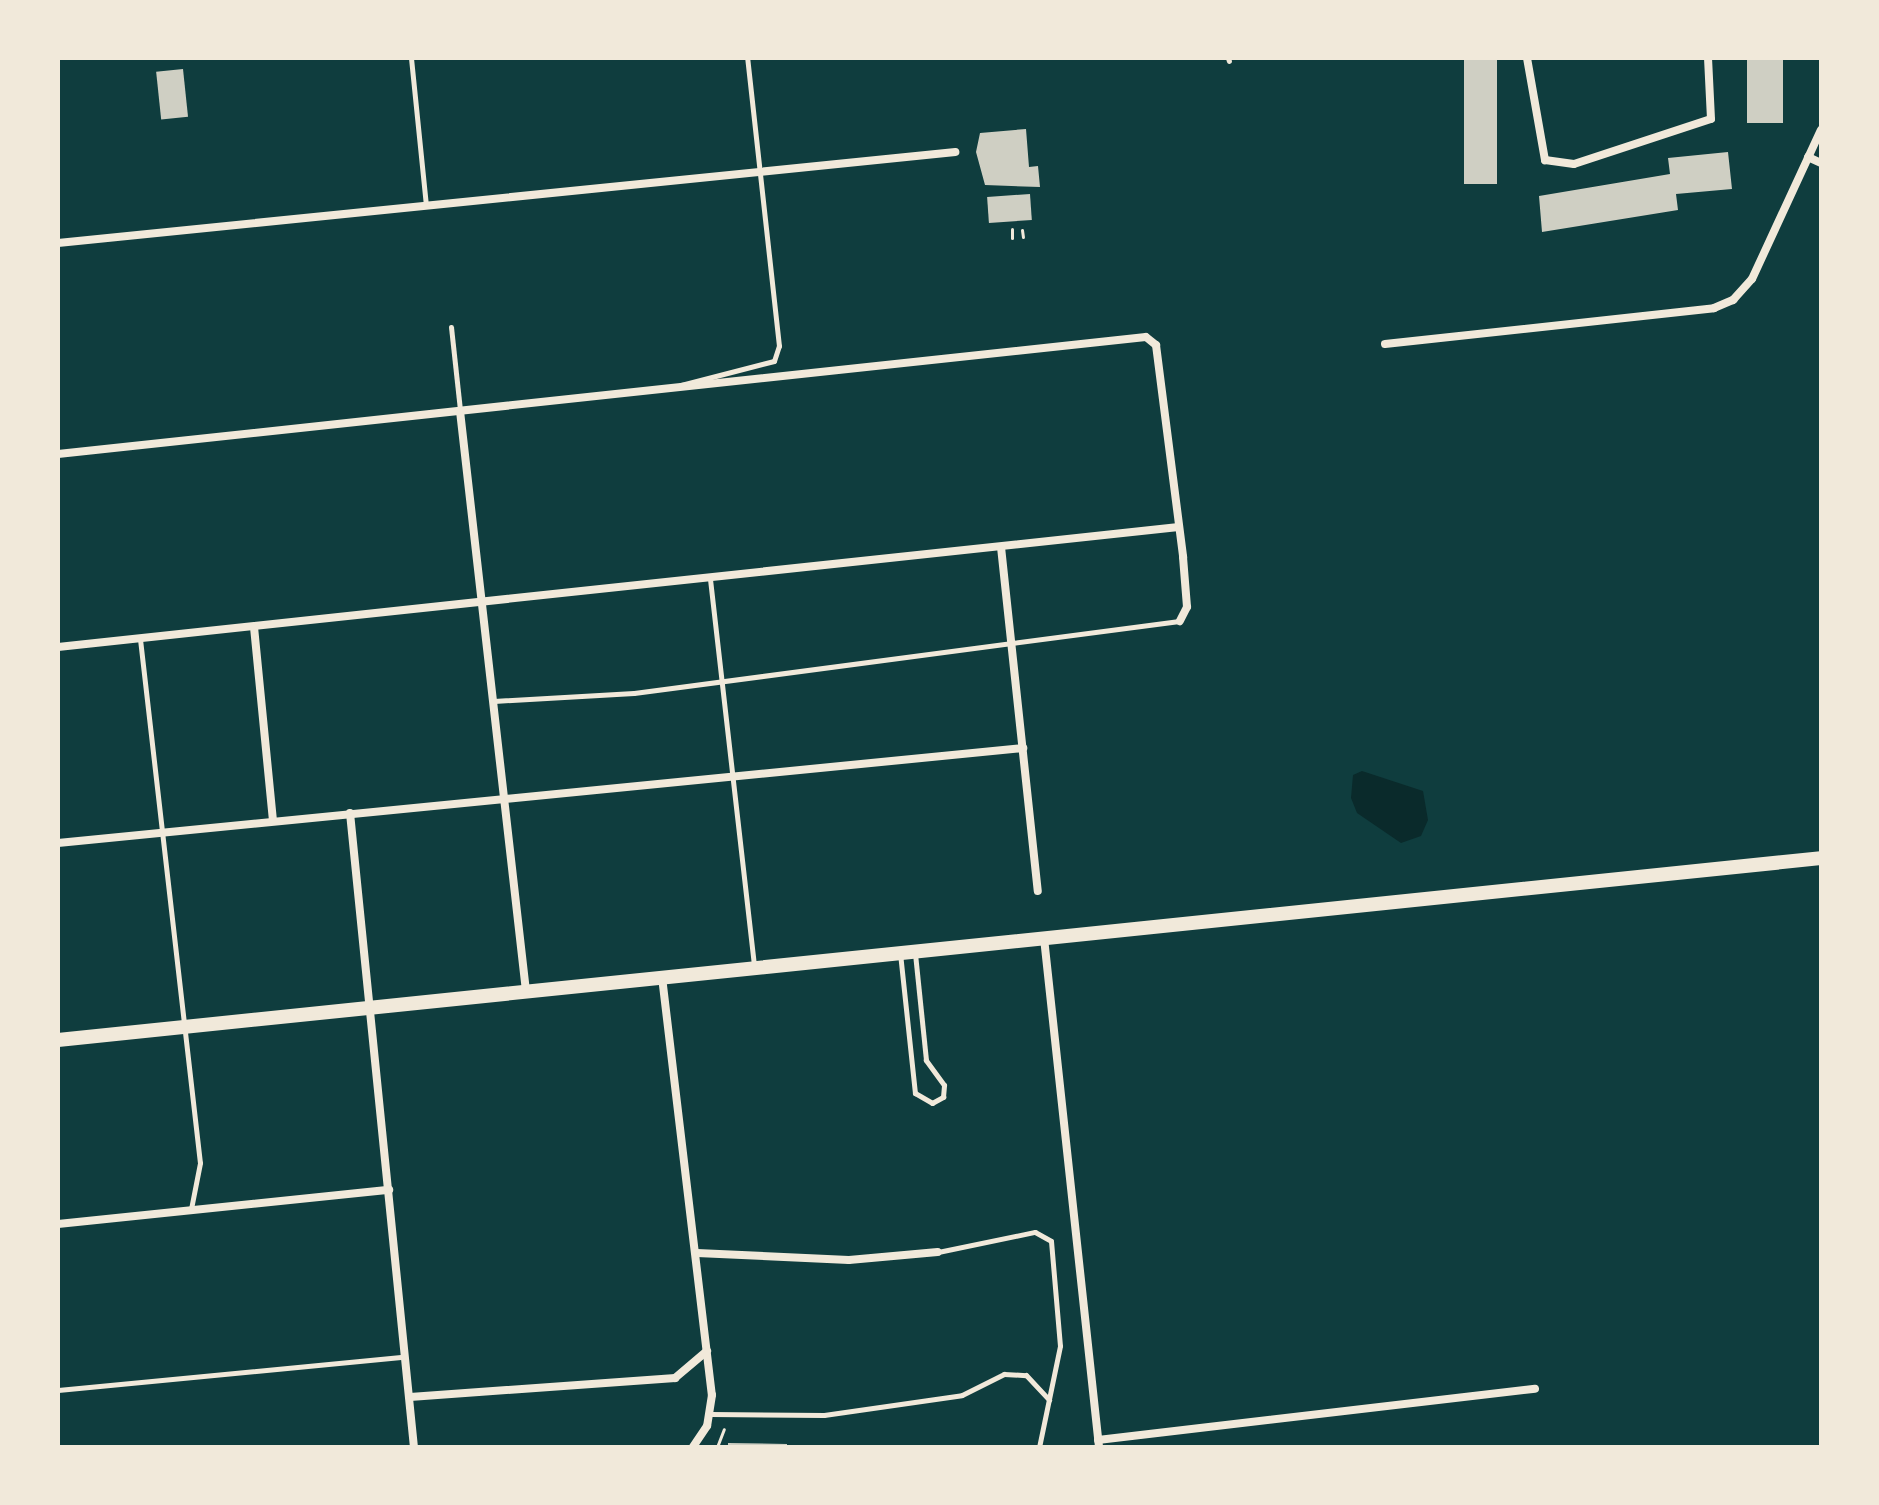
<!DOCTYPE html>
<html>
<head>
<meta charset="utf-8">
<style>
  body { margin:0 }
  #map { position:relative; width:1879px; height:1505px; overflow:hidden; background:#0f3d3e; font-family:Figtree,sans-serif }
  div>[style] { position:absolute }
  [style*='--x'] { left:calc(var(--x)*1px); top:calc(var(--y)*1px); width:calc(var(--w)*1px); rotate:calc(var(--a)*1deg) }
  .water>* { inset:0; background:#0a2a2b }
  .building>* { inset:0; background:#cfcfc3; transform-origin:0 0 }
  .path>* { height:3px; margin:-1.5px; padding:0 1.5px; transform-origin:1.5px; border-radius:1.5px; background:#f1e9da }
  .service>* { height:5px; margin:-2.5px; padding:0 2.5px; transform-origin:2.5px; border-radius:2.5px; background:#f1e9da }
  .minor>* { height:8px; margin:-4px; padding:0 4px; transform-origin:4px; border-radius:4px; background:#f1e9da }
  .secondary>* { height:14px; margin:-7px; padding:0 7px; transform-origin:7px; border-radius:7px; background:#f1e9da }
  span { translate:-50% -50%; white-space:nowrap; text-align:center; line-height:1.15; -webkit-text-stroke:6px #f1e9da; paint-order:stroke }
  .frame { position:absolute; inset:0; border:60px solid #f1e9da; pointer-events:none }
</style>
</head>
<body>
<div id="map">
  <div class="water">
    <div style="clip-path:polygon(1362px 771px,1423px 791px,1428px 820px,1421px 836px,1401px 843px,1357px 813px,1351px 798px,1353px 775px)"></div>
  </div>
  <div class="building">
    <div style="left:1464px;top:58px;width:33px;height:126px"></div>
    <div style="left:1747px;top:58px;width:36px;height:65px"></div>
    <div style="left:183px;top:69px;width:48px;height:27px;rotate:84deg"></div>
    <div style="clip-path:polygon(1026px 129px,1029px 167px,1038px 166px,1040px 187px,985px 185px,976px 152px,980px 133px)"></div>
    <div style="clip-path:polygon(1728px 152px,1732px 189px,1676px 194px,1678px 210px,1542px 232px,1539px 196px,1670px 174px,1668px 158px)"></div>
    <div style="left:1030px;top:194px;width:26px;height:43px;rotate:86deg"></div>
    <div style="clip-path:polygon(728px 1443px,787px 1444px,787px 1447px,728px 1447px)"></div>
  </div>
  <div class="path">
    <div style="--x:1012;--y:229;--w:9;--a:90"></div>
    <div style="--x:1022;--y:230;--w:7;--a:82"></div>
    <div style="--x:717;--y:1447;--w:19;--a:-69"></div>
  </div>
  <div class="service">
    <div style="--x:411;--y:58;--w:148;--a:84.2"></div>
    <div style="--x:1228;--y:58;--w:3;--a:72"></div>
    <div style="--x:451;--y:327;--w:83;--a:83.8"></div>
    <div style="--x:681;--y:385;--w:96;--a:-14.5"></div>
    <div style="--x:774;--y:361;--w:16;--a:-72"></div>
    <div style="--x:779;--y:346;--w:290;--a:-96.3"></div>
    <div style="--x:710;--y:579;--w:390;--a:83.5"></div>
    <div style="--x:140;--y:639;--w:527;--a:83.47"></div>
    <div style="--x:200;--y:1163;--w:47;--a:101.1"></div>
    <div style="--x:494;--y:701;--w:140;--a:-3.3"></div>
    <div style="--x:634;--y:693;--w:550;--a:-7.53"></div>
    <div style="--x:900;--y:953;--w:141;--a:83.9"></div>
    <div style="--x:915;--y:1093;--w:20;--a:30"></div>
    <div style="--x:932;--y:1103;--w:13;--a:-29"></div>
    <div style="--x:943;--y:1097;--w:12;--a:-85"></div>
    <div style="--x:944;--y:1085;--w:31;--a:-126"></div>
    <div style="--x:926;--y:1060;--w:108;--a:-95.9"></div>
    <div style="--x:938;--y:1252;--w:99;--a:-11.7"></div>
    <div style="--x:1035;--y:1232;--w:18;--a:29"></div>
    <div style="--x:1051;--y:1241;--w:105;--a:85.1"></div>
    <div style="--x:1060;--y:1346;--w:103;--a:101.7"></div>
    <div style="--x:58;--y:1390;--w:347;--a:-5.5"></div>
    <div style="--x:711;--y:1414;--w:113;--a:0.5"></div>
    <div style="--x:824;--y:1415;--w:139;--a:-8.2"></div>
    <div style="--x:962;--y:1395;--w:47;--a:-26.6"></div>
    <div style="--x:1004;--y:1374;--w:22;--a:3"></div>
    <div style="--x:1026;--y:1375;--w:34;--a:47"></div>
  </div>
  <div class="minor">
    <div style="--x:1527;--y:58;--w:104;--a:80"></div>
    <div style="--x:1545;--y:160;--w:29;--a:8"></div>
    <div style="--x:1574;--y:164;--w:144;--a:-18.2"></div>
    <div style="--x:1711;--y:119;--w:61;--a:-92.8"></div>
    <div style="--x:1808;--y:157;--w:14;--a:25"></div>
    <div style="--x:58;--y:243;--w:902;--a:-5.79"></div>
    <div style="--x:1385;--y:344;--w:331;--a:-6.2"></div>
    <div style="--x:1714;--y:308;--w:21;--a:-23"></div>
    <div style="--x:1733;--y:300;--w:28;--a:-48"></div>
    <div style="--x:1752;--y:279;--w:164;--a:-65.2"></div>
    <div style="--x:460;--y:411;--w:584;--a:83.51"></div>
    <div style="--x:58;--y:454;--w:1094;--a:-6.14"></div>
    <div style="--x:1146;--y:337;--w:13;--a:39"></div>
    <div style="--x:1156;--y:345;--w:214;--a:82.7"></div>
    <div style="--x:1183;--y:557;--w:50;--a:85.4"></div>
    <div style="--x:1187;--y:607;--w:16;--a:117"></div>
    <div style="--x:1001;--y:547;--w:346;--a:83.9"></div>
    <div style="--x:254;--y:627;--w:195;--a:84.4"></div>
    <div style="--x:58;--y:647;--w:1127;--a:-6.11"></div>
    <div style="--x:350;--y:813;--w:637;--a:84.24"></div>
    <div style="--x:58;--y:843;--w:970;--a:-5.62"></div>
    <div style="--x:1044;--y:938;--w:512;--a:83.83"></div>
    <div style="--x:662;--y:977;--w:421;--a:83.2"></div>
    <div style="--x:712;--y:1395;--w:31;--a:99"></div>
    <div style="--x:707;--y:1426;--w:25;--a:124"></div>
    <div style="--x:58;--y:1224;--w:333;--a:-5.9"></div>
    <div style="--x:697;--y:1253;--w:152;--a:2.6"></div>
    <div style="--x:849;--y:1260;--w:89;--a:-5.1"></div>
    <div style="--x:410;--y:1397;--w:266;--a:-4.1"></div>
    <div style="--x:675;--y:1378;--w:42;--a:-40.2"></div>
    <div style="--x:1098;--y:1440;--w:440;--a:-6.7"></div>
  </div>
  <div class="secondary">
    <div style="--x:58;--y:1040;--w:1772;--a:-5.89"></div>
  </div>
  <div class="frame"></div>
</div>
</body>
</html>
